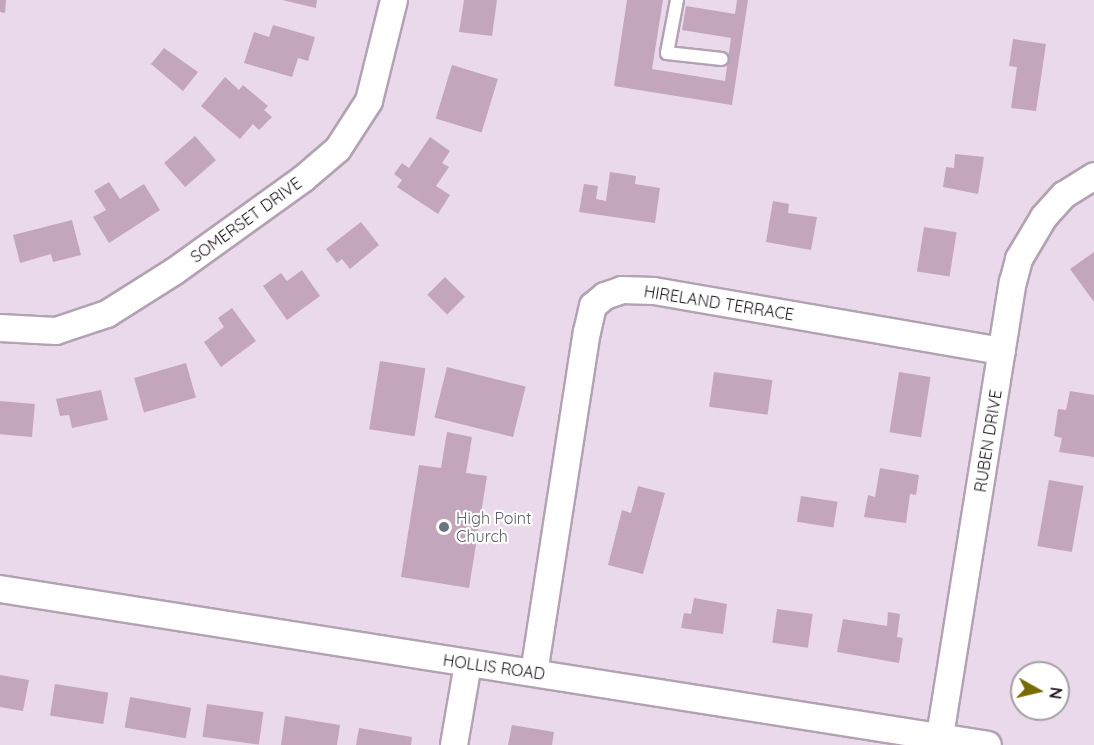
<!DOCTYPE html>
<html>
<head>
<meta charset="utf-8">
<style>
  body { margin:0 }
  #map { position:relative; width:1094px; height:745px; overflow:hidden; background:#ead9ea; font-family:Quicksand,sans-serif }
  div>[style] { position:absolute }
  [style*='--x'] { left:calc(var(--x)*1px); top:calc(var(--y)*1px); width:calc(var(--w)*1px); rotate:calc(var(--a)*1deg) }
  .building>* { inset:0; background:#c3a6bb; transform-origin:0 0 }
  .roads { filter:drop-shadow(2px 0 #b2a2b2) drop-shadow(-2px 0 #b2a2b2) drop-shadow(0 2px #b2a2b2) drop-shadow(0 -2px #b2a2b2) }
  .lane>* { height:12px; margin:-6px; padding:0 6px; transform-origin:6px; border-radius:6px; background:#fff }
  .street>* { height:26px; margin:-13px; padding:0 13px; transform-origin:13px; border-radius:13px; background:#fff }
  .dots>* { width:16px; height:16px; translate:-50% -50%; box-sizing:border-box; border:3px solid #fff; border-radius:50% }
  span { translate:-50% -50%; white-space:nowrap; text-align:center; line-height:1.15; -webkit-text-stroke:4.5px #fff; paint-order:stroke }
  .street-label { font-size:16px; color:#1b151b }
  .worship-label { font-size:16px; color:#5b616d }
  .left { translate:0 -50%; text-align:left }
  .north { position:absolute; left:1010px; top:661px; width:60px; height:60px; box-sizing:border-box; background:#fff; border:2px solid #a4a1a4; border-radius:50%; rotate:98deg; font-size:16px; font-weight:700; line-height:24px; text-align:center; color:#1b151b }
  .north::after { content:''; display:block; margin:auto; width:21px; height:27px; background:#776b04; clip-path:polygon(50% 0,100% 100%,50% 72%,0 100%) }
</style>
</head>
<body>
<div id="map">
  <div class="building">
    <div style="clip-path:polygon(0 0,6px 0,5px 13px,0 12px)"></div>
    <div style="clip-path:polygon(282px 0,317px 0,316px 8px)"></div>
    <div style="clip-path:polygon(464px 0,497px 0,492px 36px,459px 32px)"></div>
    <div style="clip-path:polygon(627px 0,663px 0,652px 69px,725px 81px,731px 38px,682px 30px,686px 6px,735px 14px,737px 0,748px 0,732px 105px,614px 86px)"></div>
    <div style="clip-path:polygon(273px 25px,315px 37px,308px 61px,298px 58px,292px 77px,244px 63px,254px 32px,269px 37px)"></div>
    <div style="clip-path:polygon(1013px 39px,1046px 44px,1036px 111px,1011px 108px,1017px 67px,1009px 66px)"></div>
    <div style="clip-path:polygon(164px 48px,198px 72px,183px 91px,151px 64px)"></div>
    <div style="left:452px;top:65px;width:48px;height:56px;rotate:17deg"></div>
    <div style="clip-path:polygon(225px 77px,239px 90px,243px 85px,268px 106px,264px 110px,272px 117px,259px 130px,253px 124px,240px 139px,201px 106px)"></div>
    <div style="left:195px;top:136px;width:32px;height:41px;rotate:49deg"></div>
    <div style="clip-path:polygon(430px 137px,450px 151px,442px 163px,449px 167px,436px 186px,450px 195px,438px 214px,397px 187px,402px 180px,394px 174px,402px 163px,409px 168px)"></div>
    <div style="clip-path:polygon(955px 154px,984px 157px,978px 194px,943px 187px,946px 167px,954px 168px)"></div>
    <div style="clip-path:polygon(610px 172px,636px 176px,635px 184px,660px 188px,655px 223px,579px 212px,584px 184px,598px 186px,596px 199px,606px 201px)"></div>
    <div style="clip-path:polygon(109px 182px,120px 199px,144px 184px,160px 210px,109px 243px,93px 217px,106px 210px,94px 191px)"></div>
    <div style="clip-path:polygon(773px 201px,789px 204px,788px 213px,817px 217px,811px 250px,766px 242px)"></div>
    <div style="clip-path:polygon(72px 220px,81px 255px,53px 262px,51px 254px,20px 263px,13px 235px)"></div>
    <div style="clip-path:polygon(361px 222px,379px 245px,350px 269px,342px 259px,337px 263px,326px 249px)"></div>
    <div style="left:924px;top:227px;width:33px;height:45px;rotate:9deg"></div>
    <div style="clip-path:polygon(1094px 252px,1094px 302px,1070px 269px)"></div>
    <div style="clip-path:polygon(302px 270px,320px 296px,287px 320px,263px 286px,281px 273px,287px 281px)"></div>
    <div style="left:445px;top:277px;width:28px;height:25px;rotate:45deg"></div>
    <div style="clip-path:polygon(232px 308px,256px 341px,221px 367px,204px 342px,224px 327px,218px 318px)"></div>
    <div style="left:380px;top:361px;width:46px;height:69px;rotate:9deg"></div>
    <div style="left:186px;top:363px;width:36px;height:54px;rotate:74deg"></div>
    <div style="left:447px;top:367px;width:81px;height:52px;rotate:14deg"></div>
    <div style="left:714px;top:372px;width:59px;height:35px;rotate:8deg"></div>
    <div style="left:899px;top:372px;width:32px;height:61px;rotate:9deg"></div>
    <div style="clip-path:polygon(101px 390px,108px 420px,72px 428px,69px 415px,60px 416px,56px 399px)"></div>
    <div style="clip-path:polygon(1070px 391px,1094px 395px,1094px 457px,1059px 452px,1062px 438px,1054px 436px,1058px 409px,1066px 410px)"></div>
    <div style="left:0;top:401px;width:35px;height:33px;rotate:5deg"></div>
    <div style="clip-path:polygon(447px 432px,472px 437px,466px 473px,487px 476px,469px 588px,401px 577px,419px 465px,441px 468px)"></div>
    <div style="clip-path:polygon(880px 468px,919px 475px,916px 495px,910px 494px,906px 523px,864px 517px,868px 495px,875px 497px)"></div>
    <div style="left:1049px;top:480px;width:35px;height:67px;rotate:10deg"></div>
    <div style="clip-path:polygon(638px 486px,665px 493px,643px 574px,608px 565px,622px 510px,631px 513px)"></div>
    <div style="left:801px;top:496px;width:37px;height:26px;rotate:9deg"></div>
    <div style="clip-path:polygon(694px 598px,727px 604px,723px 634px,681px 628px,684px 613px,691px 614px)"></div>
    <div style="left:777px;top:609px;width:36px;height:34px;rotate:8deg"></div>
    <div style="clip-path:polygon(888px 612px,900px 614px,897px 637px,903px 638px,899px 663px,837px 652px,843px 619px,887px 626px)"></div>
    <div style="clip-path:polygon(0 675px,29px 680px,23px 711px,0 707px)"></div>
    <div style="left:55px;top:684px;width:54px;height:32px;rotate:9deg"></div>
    <div style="left:130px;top:697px;width:62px;height:31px;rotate:10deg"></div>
    <div style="left:207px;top:704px;width:57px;height:33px;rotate:8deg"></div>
    <div style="clip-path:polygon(285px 716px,340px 725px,337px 745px,281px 745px)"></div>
    <div style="clip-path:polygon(512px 725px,554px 732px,552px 745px,508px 745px)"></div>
    <div style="clip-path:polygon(359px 728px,412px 737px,411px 745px,356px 745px)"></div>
  </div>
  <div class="roads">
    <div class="lane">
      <div style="--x:677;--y:0;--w:54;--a:100.7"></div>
      <div style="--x:667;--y:53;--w:55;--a:6.2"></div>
    </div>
    <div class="street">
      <div style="--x:0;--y:328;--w:56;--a:3.1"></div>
      <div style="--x:56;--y:331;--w:54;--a:-18.4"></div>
      <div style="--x:107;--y:314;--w:80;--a:-32.3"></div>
      <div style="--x:175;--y:271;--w:158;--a:-35.7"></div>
      <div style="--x:303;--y:179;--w:46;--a:-40.6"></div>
      <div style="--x:338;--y:149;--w:57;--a:-57.1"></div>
      <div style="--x:369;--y:101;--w:104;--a:-76.1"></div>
      <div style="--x:0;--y:589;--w:1000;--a:8.97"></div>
      <div style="--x:534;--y:673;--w:345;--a:-81.2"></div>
      <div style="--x:587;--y:332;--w:27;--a:-77"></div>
      <div style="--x:593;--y:306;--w:16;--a:-40"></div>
      <div style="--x:605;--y:296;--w:18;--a:-19"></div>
      <div style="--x:622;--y:290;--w:32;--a:2"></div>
      <div style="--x:654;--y:291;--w:353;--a:9.8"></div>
      <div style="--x:940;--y:736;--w:460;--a:-80.9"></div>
      <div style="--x:1013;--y:282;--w:24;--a:-75"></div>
      <div style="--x:1019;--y:259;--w:49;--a:-59.2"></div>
      <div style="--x:1044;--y:217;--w:30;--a:-48"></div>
      <div style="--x:1064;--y:195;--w:36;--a:-32"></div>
      <div style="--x:454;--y:745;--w:82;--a:-80.2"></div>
    </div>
  </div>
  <div class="dots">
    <div style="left:444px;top:527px;background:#6b7280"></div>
  </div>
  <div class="street-label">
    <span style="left:246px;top:220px;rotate:-36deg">SOMERSET DRIVE</span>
    <span style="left:719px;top:303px;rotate:9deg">HIRELAND TERRACE</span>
    <span style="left:988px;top:441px;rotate:-81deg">RUBEN DRIVE</span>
    <span style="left:494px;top:667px;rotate:8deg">HOLLIS ROAD</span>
  </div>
  <div class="worship-label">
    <span class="left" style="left:456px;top:527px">High Point<br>Church</span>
  </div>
  <div class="north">N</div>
</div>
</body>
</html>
